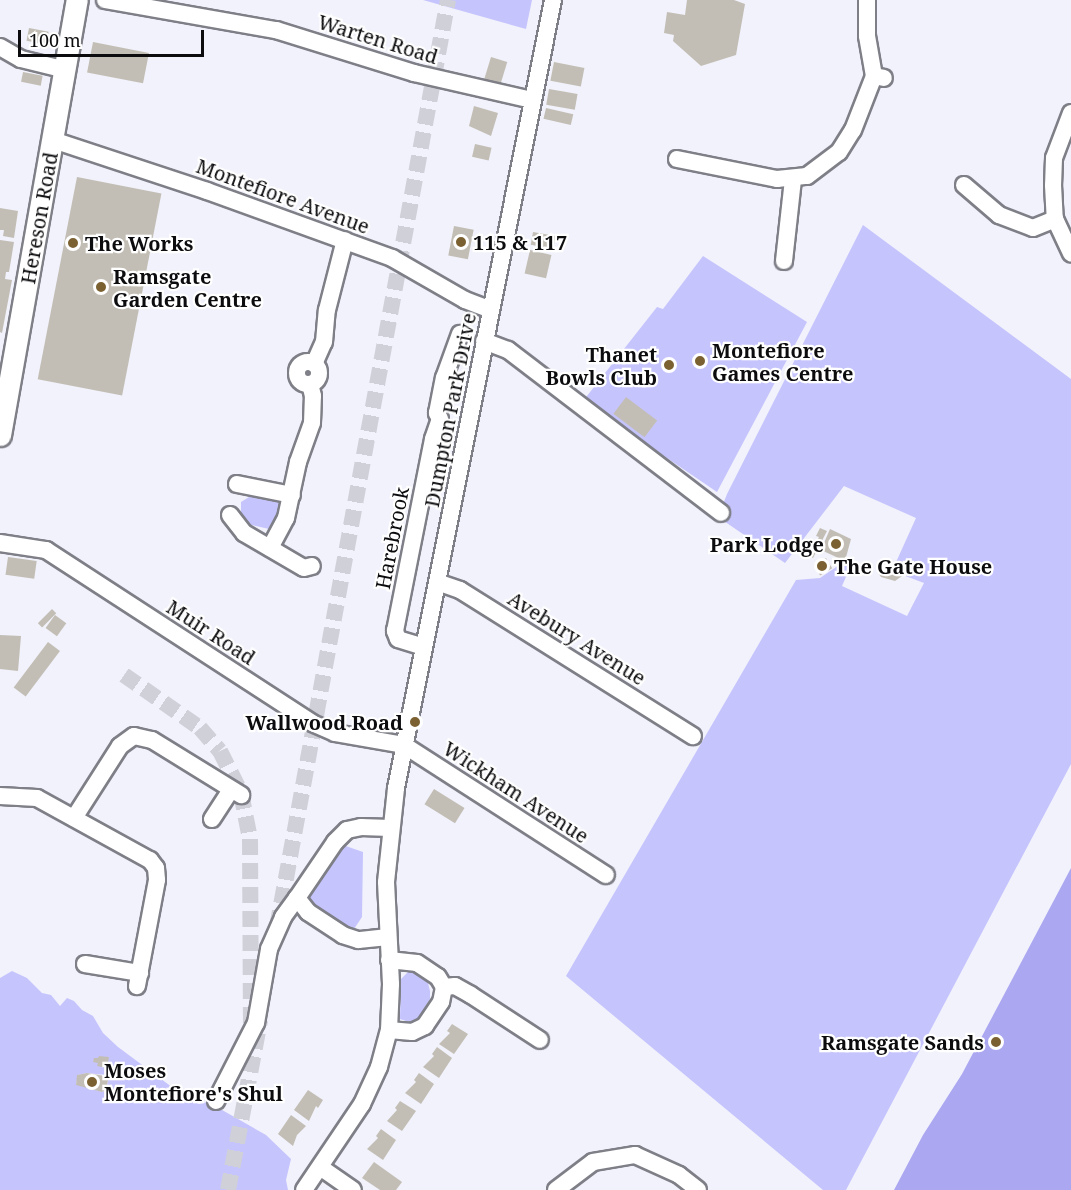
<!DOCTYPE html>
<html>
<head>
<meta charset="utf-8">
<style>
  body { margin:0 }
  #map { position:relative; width:1071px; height:1190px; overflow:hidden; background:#f1f2fb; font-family:"Noto Serif",serif }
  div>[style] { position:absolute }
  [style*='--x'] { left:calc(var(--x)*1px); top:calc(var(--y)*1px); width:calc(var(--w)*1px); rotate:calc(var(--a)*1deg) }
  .green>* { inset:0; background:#c6c4fd }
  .water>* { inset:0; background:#aba7f1 }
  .building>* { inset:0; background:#c3beb5; transform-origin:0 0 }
  .minor-tunnel>* { height:16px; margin-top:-8px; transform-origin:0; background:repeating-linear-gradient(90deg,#cfd0d8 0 16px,transparent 0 24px) }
  .roads { filter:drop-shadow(2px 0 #7e7f87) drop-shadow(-2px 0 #7e7f87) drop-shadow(0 2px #7e7f87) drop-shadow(0 -2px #7e7f87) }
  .minor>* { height:16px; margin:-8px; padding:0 8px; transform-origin:8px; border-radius:8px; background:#fff }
  .minor>.ring { margin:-8px; padding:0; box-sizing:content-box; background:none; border:16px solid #fff; border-radius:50% }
  .major>* { height:21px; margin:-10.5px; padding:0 10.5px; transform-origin:10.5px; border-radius:10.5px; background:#fff }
  .dots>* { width:16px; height:16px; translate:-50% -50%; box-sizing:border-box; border:3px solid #fff; border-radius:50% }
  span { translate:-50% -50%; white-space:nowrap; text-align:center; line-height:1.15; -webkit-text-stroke:4.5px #fff; paint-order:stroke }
  .street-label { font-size:20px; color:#0c0c0f }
  .poi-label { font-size:20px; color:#0c0c0f; font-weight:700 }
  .left { translate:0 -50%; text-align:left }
  .right { translate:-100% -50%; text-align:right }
  .scale { position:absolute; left:18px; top:30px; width:186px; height:27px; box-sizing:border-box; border:3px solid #0c0c0f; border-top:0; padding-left:8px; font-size:18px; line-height:21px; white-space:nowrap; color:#0c0c0f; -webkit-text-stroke:4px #fff; paint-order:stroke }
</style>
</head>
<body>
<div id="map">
  <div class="green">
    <div style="clip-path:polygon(423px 0,532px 0,526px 29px)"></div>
    <div style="clip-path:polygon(863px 225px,1071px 379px,1071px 764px,846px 1190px,823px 1190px,566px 976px,796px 580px,820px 578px,845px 561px,852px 563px,842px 586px,907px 616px,924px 583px,892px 571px,916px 518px,844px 486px,785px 563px,718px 517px,727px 494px)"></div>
    <div style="clip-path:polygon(703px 256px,807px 322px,717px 492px,583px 401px,657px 307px,663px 309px)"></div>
    <div style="clip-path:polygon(254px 494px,282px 500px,276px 525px,269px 529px,248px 524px,241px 517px,241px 502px)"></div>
    <div style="clip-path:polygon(340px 844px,363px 852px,362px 917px,352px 932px,311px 904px,308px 895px)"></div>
    <div style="clip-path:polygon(410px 970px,420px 974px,428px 983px,430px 991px,430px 999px,415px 1024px,400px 1019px,401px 979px)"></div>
    <div style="clip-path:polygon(evenodd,12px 971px,27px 978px,42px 993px,51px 995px,60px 1006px,67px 998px,74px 1001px,82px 1010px,93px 1016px,103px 1033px,118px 1047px,188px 1099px,199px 1104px,208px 1102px,266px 1135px,291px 1159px,286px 1180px,288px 1190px,0 1190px,0 978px,12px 971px,87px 1073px,105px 1075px,108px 1080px,106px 1090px,102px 1092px,76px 1084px,78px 1075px,87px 1073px)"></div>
  </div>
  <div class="water">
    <div style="clip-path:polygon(1071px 868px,1071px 1190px,894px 1190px,923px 1135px,962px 1074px)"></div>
  </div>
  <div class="building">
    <div style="clip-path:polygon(687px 0,734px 0,745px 4px,736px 55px,701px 66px,673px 41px,674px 35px,664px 33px,667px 12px,685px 15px)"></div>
    <div style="left:29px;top:28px;width:20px;height:13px;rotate:11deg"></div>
    <div style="left:93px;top:42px;width:57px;height:31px;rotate:11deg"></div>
    <div style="left:491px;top:57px;width:17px;height:24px;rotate:17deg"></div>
    <div style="left:554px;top:62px;width:31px;height:19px;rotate:11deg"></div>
    <div style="left:23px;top:72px;width:20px;height:10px;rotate:11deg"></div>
    <div style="left:549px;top:89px;width:29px;height:16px;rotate:10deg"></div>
    <div style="clip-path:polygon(474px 106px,498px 113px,491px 136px,469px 126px)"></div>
    <div style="left:546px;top:108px;width:28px;height:11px;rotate:13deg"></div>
    <div style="left:475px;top:144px;width:17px;height:13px;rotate:13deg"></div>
    <div style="left:77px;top:177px;width:86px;height:206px;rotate:11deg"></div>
    <div style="clip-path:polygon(0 208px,18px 211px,14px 238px,3px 236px,4px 230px,0 230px)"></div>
    <div style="left:454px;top:226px;width:20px;height:30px;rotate:11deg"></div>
    <div style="left:533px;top:232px;width:23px;height:13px;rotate:10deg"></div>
    <div style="clip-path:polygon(0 240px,14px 242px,9px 272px,6px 272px,5px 279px,12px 280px,2px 333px,0 332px)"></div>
    <div style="left:530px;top:250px;width:22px;height:24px;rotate:13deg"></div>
    <div style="left:626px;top:397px;width:39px;height:21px;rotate:37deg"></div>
    <div style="clip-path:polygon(820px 528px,827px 531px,813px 558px,808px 555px,819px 537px,816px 536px)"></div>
    <div style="clip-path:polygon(830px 529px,851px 539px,845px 561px,821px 550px)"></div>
    <div style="left:8px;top:557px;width:29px;height:18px;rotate:8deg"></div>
    <div style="left:826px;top:558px;width:12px;height:14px;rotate:59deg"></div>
    <div style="clip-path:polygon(878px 565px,892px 571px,902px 576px,895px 581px,881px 577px,877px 571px)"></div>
    <div style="left:52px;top:609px;width:6px;height:20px;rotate:45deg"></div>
    <div style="left:55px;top:615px;width:14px;height:16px;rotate:36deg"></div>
    <div style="clip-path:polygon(0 635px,21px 636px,18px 671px,0 669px)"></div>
    <div style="left:48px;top:642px;width:15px;height:57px;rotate:37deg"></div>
    <div style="left:434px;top:789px;width:36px;height:18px;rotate:32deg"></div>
    <div style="clip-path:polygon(452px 1024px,468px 1034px,454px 1054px,439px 1044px,450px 1033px,447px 1031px)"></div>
    <div style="clip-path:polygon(437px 1047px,452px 1058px,439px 1078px,423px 1067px,434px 1056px,432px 1054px)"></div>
    <div style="clip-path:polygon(99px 1056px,109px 1057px,107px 1068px,97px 1066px,98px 1063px,93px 1062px,94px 1058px,98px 1058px)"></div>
    <div style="clip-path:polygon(87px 1073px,105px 1076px,108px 1080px,106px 1090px,102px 1092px,76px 1085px,77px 1075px)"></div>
    <div style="clip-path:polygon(419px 1073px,434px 1084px,421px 1104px,405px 1093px,416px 1082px,414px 1080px)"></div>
    <div style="clip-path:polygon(308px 1090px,323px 1100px,318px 1108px,316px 1106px,309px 1121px,294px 1110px)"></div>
    <div style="clip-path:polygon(400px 1101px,416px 1111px,402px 1131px,387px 1121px,397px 1110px,395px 1108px)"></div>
    <div style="clip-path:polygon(291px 1115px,306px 1126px,297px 1135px,293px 1146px,278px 1134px)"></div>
    <div style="clip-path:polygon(381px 1129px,396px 1140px,383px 1160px,367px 1149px,378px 1138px,376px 1136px)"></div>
    <div style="clip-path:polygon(374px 1162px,402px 1182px,396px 1190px,380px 1190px,362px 1178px)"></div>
  </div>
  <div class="minor-tunnel">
    <div style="--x:124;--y:675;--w:93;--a:34.9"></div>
    <div style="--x:200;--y:728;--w:30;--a:49"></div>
    <div style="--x:220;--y:751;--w:47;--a:63.4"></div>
    <div style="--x:241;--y:793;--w:47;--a:78.9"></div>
    <div style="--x:250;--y:839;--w:186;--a:89.7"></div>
    <div style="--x:277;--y:927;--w:943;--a:-79.55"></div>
    <div style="--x:228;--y:1190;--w:173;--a:-79.3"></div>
  </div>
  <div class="roads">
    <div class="minor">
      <div style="--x:105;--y:0;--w:174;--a:10"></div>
      <div style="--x:276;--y:30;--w:145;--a:17.3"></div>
      <div style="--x:414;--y:73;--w:121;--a:12.9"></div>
      <div style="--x:867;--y:0;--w:36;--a:90"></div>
      <div style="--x:867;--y:36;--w:41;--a:80.1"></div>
      <div style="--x:0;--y:47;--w:24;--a:30"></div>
      <div style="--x:21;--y:59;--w:46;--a:13.7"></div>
      <div style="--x:1071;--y:113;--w:48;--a:110.7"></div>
      <div style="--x:1054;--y:158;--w:27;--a:92"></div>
      <div style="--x:1053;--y:185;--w:34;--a:87"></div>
      <div style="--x:1055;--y:219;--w:38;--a:65"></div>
      <div style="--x:53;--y:140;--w:162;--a:18.3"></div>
      <div style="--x:207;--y:191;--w:197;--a:19.9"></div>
      <div style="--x:392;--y:258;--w:84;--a:29.9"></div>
      <div style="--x:465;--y:300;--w:28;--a:21"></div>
      <div style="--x:677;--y:159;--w:102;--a:11.3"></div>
      <div style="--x:777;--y:179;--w:30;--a:-6"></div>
      <div style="--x:807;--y:176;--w:40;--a:-37"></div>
      <div style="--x:839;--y:152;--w:26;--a:-58"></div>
      <div style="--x:853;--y:130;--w:58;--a:-68.7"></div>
      <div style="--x:874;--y:76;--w:10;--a:11"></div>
      <div style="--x:964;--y:185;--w:46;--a:40.6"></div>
      <div style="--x:999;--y:215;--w:36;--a:21"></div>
      <div style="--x:1033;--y:228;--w:24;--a:-22"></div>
      <div style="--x:784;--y:261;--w:82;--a:-83.7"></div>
      <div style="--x:484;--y:341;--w:26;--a:21"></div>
      <div style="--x:508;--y:350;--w:268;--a:37.4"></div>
      <div class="ring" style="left:297px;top:362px;width:6px;height:6px"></div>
      <div style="--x:314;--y:364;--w:24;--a:-66"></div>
      <div style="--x:324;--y:342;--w:32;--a:-85"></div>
      <div style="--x:327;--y:310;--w:72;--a:-75.6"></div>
      <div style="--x:237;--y:484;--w:56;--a:11.3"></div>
      <div style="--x:230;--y:515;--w:23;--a:52"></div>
      <div style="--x:244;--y:533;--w:69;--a:30.3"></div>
      <div style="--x:304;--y:568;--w:8;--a:-14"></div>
      <div style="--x:0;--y:543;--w:47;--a:8.7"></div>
      <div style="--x:46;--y:550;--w:317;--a:33"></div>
      <div style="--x:312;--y:723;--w:25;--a:23"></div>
      <div style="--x:335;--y:733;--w:70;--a:9.9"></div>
      <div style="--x:404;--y:745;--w:240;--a:32.8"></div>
      <div style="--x:270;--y:548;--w:34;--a:-62"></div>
      <div style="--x:286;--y:518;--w:57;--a:-77.9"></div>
      <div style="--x:298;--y:462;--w:41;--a:-70.3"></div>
      <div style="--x:312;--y:423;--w:27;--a:-88"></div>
      <div style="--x:313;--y:396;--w:12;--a:-104"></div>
      <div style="--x:437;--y:582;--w:24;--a:19"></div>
      <div style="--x:460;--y:590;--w:275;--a:32.1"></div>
      <div style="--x:424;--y:647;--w:27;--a:-163"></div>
      <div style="--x:398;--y:639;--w:9;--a:-111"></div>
      <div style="--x:395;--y:631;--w:196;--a:-78.8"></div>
      <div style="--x:433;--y:439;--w:21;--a:-71"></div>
      <div style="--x:440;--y:419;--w:7;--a:-117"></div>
      <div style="--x:437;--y:413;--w:36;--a:-79"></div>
      <div style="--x:444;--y:378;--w:47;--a:-70"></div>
      <div style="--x:0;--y:796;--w:37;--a:3"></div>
      <div style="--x:37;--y:798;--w:129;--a:28.8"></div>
      <div style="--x:150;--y:860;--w:10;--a:53"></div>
      <div style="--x:156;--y:868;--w:12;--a:85"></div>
      <div style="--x:157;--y:880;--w:108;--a:100.7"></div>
      <div style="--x:74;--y:818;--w:85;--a:-57.4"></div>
      <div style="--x:120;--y:746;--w:17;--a:-36"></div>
      <div style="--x:134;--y:736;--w:18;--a:13"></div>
      <div style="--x:152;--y:740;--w:105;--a:31.7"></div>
      <div style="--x:212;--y:819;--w:35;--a:-57"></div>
      <div style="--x:388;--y:937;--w:30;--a:174"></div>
      <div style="--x:358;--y:940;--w:16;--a:-162"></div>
      <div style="--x:343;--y:935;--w:42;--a:-146.7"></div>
      <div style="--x:308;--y:912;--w:18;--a:-128"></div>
      <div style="--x:297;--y:898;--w:68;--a:-55.8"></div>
      <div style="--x:335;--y:842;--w:17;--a:-45"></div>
      <div style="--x:347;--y:830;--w:14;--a:-12"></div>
      <div style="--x:361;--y:827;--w:29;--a:2"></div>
      <div style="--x:389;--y:960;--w:28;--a:6"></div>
      <div style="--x:417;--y:963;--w:25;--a:34"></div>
      <div style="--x:438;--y:977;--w:12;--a:59"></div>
      <div style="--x:444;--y:987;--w:15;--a:101"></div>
      <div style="--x:441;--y:1002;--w:29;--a:124"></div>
      <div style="--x:425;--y:1026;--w:14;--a:155"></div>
      <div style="--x:412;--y:1032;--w:23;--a:-175"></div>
      <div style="--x:85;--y:964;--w:56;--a:9.3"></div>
      <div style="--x:444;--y:987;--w:11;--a:-5"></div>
      <div style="--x:455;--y:986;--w:18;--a:29"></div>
      <div style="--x:471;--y:995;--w:82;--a:33.1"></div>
      <div style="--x:216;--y:1101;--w:88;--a:-62.9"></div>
      <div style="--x:256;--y:1023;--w:75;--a:-80"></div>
      <div style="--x:269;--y:949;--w:35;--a:-66"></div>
      <div style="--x:283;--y:917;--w:24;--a:-54"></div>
      <div style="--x:320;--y:1167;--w:40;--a:34.9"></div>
      <div style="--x:304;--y:1190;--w:104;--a:-56"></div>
      <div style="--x:362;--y:1104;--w:41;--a:-65.3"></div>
      <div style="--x:379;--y:1067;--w:38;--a:-75"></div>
      <div style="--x:389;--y:1030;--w:46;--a:-87.5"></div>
      <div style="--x:391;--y:984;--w:102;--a:-92.8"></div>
      <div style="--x:386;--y:882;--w:95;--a:-83.9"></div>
      <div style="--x:396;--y:788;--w:803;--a:-78.73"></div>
      <div style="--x:556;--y:1190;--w:46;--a:-37.1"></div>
      <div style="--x:593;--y:1162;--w:43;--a:-9.5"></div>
      <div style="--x:635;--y:1155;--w:48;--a:24.4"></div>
      <div style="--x:679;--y:1175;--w:24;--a:38"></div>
    </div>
    <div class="major">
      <div style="--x:0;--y:435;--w:442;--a:-80"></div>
    </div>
  </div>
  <div class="dots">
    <div style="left:461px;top:242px;background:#7b6132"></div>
    <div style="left:73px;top:243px;background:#7b6132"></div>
    <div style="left:101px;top:287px;background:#7b6132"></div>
    <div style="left:700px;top:361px;background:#7b6132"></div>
    <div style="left:669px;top:365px;background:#7b6132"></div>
    <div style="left:836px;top:544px;background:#7b6132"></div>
    <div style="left:822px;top:566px;background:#7b6132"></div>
    <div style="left:415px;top:722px;background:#7b6132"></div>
    <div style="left:996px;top:1042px;background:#7b6132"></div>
    <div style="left:92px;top:1082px;background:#7b6132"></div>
  </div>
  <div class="street-label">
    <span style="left:378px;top:39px;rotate:17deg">Warten Road</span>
    <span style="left:283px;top:196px;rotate:20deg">Montefiore Avenue</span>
    <span style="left:39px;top:218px;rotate:-80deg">Hereson Road</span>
    <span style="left:450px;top:410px;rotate:-79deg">Dumpton Park Drive</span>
    <span style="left:392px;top:538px;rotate:-79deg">Harebrook</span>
    <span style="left:211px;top:632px;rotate:33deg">Muir Road</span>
    <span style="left:577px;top:638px;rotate:32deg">Avebury Avenue</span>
    <span style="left:516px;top:792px;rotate:33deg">Wickham Avenue</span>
  </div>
  <div class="poi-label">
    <span class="left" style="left:473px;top:242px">115 &amp; 117</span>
    <span class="left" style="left:85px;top:243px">The Works</span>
    <span class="left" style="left:113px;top:288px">Ramsgate<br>Garden Centre</span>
    <span class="left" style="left:712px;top:362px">Montefiore<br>Games Centre</span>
    <span class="right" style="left:657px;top:366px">Thanet<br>Bowls Club</span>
    <span class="right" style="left:824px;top:544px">Park Lodge</span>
    <span class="left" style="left:834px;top:566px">The Gate House</span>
    <span class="right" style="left:403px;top:722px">Wallwood Road</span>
    <span class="right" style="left:984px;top:1042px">Ramsgate Sands</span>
    <span class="left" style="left:104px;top:1082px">Moses<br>Montefiore's Shul</span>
  </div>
  <div class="scale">100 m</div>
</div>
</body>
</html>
